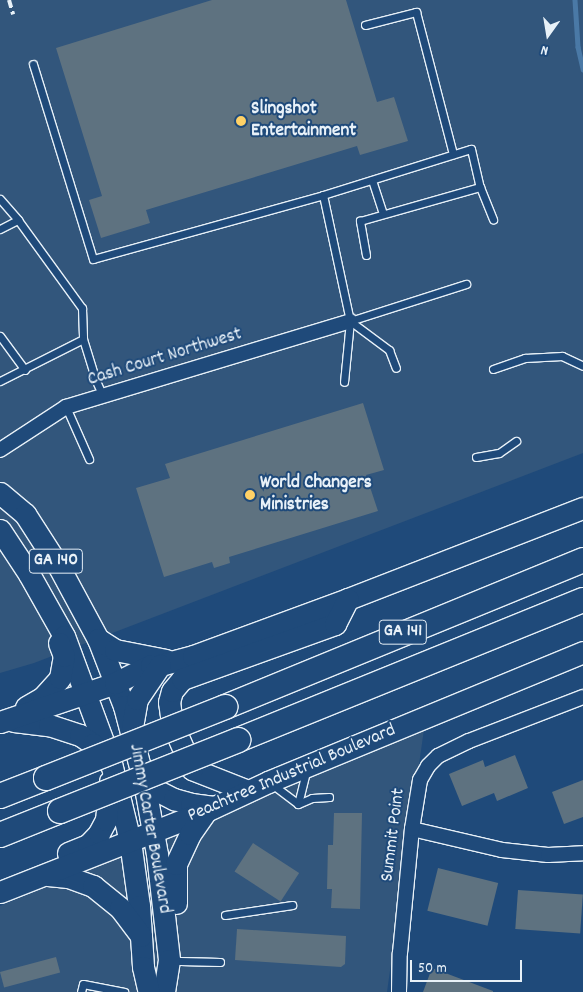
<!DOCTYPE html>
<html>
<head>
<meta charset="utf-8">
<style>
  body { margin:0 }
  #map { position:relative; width:583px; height:992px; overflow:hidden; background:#1f4a7a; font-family:Dekko,sans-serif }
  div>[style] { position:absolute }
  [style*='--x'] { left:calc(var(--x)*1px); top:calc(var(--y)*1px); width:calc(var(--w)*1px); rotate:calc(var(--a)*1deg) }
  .built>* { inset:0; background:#32567c }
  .stream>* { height:4.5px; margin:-2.25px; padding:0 2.25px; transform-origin:2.25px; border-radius:2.25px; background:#4a79a6 }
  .building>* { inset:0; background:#5e7280; transform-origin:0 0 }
  .roads { filter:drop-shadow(1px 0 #e8f1f8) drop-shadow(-1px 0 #e8f1f8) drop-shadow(0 1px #e8f1f8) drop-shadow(0 -1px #e8f1f8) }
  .lane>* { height:7px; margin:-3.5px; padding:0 3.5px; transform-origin:3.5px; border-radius:3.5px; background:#1f4a7a }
  .street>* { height:14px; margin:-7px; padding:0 7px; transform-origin:7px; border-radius:7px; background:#1f4a7a }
  .primary>* { height:21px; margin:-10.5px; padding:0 10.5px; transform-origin:10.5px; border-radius:10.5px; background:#1f4a7a }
  .highway>* { height:24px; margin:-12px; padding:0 12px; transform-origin:12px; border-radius:12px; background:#1f4a7a }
  .rail>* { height:4px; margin-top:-2px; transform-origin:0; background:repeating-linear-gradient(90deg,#e8f1f8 0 8px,transparent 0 12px) }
  .bridges { filter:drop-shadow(1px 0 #e8f1f8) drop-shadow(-1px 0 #e8f1f8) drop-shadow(0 1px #e8f1f8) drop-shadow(0 -1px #e8f1f8) }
  .highway-bridge>* { height:24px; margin:-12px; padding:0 12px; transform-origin:12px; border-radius:12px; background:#1f4a7a }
  .dots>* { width:14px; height:14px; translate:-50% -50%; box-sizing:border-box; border:2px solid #1f4a7a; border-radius:50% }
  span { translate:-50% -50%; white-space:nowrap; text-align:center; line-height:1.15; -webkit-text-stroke:4px #1f4a7a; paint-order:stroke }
  .shield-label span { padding:1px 4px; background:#1f4a7a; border:1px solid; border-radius:4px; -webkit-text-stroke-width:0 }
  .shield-label { font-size:18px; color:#e8f1f8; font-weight:700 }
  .poi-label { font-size:19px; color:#e8f1f8; font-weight:700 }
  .left { translate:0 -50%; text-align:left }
  .street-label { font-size:19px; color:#e8f1f8 }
  .north { position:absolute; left:523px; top:10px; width:50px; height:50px; -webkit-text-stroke:4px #1f4a7a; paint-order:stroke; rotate:193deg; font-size:14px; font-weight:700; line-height:20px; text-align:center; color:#e8f1f8 }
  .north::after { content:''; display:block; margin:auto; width:18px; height:22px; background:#e8f1f8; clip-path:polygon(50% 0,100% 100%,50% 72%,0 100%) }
  .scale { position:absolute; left:410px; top:960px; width:112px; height:22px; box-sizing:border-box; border:2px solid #e8f1f8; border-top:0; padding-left:6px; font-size:15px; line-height:18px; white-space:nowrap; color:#e8f1f8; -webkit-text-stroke:4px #1f4a7a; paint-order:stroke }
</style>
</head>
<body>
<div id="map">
  <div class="built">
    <div style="clip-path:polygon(0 0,583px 0,583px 453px,34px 663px,0 673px)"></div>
    <div style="clip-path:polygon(425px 722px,387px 992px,0 992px,0 906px,174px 835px,253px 792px)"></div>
  </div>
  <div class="stream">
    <div style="--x:575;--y:0;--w:47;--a:86.3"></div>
    <div style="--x:578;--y:47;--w:23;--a:77"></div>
  </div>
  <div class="building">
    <div style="clip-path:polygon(212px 0,346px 0,377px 102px,394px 97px,408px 141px,360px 155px,357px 146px,146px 210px,150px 223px,101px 238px,89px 200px,102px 196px,56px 48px)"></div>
    <div style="clip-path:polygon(363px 403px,384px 470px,366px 475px,378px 511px,229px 557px,230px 563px,214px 568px,212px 562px,164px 577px,136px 488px,170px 478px,165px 464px)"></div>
    <div style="clip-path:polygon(515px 755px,528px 788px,497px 801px,494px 793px,462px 806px,449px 774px,483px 760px,485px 767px)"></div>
    <div style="clip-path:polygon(583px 780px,583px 817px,564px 824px,552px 792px)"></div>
    <div style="clip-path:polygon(334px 813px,362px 813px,360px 909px,331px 908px,332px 889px,327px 889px,328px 845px,333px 845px)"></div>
    <div style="left:253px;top:843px;width:55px;height:34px;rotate:33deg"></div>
    <div style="left:438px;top:868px;width:62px;height:44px;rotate:14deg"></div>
    <div style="left:518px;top:890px;width:65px;height:39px;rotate:4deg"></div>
    <div style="clip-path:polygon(237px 929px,346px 936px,345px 964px,341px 967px,235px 960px)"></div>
    <div style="left:56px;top:957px;width:16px;height:58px;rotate:75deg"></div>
    <div style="clip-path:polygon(432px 968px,493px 991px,493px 992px,423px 992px)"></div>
  </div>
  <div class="roads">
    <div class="lane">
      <div style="--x:365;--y:25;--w:53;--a:-14.3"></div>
      <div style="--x:416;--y:12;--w:147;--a:75.4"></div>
      <div style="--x:33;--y:64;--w:204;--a:72.9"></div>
      <div style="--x:93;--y:259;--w:239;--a:-15.5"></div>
      <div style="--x:323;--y:195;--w:155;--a:-17.3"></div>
      <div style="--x:471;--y:149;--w:39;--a:77"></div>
      <div style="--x:480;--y:187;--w:35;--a:68"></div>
      <div style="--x:372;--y:180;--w:35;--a:72"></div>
      <div style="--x:323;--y:195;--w:129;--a:77.9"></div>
      <div style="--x:350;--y:321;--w:61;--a:95.6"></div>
      <div style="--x:0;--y:199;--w:28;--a:49"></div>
      <div style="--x:0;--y:229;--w:20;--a:-27"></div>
      <div style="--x:18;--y:220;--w:109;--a:54"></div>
      <div style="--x:82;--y:308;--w:31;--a:88"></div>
      <div style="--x:366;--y:255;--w:35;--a:-100"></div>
      <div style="--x:360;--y:221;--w:125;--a:-15.8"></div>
      <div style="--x:350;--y:321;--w:122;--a:-17.7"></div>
      <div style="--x:350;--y:321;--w:49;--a:36.6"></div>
      <div style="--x:389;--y:350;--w:19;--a:69"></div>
      <div style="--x:0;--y:336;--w:42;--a:53.7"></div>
      <div style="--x:493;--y:369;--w:34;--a:-19"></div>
      <div style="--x:525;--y:358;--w:37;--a:-3"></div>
      <div style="--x:562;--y:356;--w:23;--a:25"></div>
      <div style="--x:0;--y:381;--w:93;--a:-26.8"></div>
      <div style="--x:83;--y:339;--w:44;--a:72.8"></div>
      <div style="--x:96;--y:381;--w:17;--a:65"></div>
      <div style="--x:66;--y:407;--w:57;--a:66.1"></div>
      <div style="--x:476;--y:457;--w:23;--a:-10"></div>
      <div style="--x:499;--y:453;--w:21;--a:-35"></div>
      <div style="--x:273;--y:785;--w:31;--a:37"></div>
      <div style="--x:298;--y:804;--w:34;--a:-76"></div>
      <div style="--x:298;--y:804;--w:15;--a:-23"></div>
      <div style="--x:312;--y:798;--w:17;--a:-3"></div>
      <div style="--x:225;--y:915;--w:68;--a:-8.5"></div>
      <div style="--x:180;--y:961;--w:40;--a:1.4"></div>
      <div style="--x:81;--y:992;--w:8;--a:-76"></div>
      <div style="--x:83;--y:984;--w:42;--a:11"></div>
    </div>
    <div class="street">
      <div style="--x:0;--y:450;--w:79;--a:-33.1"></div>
      <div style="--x:66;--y:407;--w:297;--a:-16.8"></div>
      <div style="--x:412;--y:829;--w:92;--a:13.1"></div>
      <div style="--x:502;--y:850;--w:46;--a:6.2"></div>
      <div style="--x:548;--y:855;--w:35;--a:-3"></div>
      <div style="--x:399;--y:992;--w:39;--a:-89"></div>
      <div style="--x:400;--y:953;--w:125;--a:-84.5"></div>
      <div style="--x:412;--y:829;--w:50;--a:-80.7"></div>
      <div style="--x:420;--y:780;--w:16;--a:-60"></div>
      <div style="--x:428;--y:766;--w:14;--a:-45"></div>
      <div style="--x:438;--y:756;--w:34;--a:-26"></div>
      <div style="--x:469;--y:741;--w:122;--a:-21.1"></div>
    </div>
    <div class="primary">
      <div style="--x:0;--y:493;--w:33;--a:40"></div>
      <div style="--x:25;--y:514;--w:63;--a:57.3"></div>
      <div style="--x:59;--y:567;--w:82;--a:61.6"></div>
      <div style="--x:98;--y:639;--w:72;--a:68.8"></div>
      <div style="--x:124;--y:706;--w:79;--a:75.3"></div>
      <div style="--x:144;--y:782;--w:73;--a:79.8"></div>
      <div style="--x:157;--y:854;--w:107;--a:83.5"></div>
      <div style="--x:169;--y:960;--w:32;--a:99"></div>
      <div style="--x:0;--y:530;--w:53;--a:56.6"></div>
      <div style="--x:29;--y:574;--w:71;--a:60.6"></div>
      <div style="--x:64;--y:636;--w:135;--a:69.7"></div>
      <div style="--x:111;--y:763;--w:80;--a:76.3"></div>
      <div style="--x:130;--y:841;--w:66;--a:82.1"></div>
      <div style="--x:139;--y:906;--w:61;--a:86.2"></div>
      <div style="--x:143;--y:967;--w:26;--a:77"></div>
      <div style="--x:98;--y:639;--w:20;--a:33"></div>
      <div style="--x:115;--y:650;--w:52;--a:11.1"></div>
      <div style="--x:26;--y:707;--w:20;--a:-30"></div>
      <div style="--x:43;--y:697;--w:25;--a:-48"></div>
      <div style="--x:60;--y:678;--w:22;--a:-80"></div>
      <div style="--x:64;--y:656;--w:14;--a:-111"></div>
      <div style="--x:14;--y:721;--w:35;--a:7"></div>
      <div style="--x:49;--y:725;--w:33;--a:18"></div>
      <div style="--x:80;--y:735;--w:16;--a:35"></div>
      <div style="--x:93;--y:744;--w:21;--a:51"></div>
      <div style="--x:0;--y:722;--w:121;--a:-18.7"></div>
      <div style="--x:115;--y:683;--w:40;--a:-26.6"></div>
      <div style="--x:151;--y:665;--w:9;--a:0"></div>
      <div style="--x:160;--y:665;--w:34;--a:-15"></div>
      <div style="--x:193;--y:656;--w:165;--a:-20.2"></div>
      <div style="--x:348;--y:599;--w:252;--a:-21.2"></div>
      <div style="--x:132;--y:727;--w:28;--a:-80"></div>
      <div style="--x:137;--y:699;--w:41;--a:-55.9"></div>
      <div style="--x:138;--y:776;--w:18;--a:41"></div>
      <div style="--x:152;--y:788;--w:25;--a:27"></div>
      <div style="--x:174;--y:799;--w:18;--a:16"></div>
      <div style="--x:191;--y:804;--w:23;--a:7"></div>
      <div style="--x:248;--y:791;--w:60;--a:-158.6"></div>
      <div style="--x:192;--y:769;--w:50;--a:-113.5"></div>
      <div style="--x:172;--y:723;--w:21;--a:-98"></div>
      <div style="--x:169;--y:702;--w:11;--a:-75"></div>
      <div style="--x:172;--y:691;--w:16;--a:-50"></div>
      <div style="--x:182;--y:679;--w:163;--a:-19.8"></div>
      <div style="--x:335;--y:624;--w:28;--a:-63"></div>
      <div style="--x:68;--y:853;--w:22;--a:-22"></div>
      <div style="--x:88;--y:845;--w:16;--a:-47"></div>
      <div style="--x:99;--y:833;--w:15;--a:-62"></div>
      <div style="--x:106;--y:820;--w:39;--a:-84"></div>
      <div style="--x:48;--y:875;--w:20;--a:6"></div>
      <div style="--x:68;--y:877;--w:27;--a:20"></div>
      <div style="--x:93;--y:886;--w:35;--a:39"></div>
      <div style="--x:120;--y:908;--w:35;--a:53"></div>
      <div style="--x:0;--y:892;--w:221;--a:-21.5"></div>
      <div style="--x:206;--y:811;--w:68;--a:-25.1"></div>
      <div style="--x:268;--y:782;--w:341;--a:-22.4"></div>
      <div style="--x:176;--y:903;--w:39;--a:-90"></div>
      <div style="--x:176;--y:864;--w:33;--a:-65"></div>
      <div style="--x:190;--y:834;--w:28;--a:-55"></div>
    </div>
    <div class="highway">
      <div style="--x:225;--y:707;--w:387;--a:-22.3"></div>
      <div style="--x:238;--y:740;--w:372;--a:-22.1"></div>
      <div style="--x:0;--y:796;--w:49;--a:-21.4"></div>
      <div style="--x:0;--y:835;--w:65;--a:-21.8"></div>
    </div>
  </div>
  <div class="rail">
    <div style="--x:9;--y:0;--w:15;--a:74"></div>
  </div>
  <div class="bridges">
    <div class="highway-bridge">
      <div style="--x:46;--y:778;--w:193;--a:-21.6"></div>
      <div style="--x:60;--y:811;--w:192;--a:-21.7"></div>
    </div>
  </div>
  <div class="dots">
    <div style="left:241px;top:121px;background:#ffd166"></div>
    <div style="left:250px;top:495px;background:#ffd166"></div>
  </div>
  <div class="shield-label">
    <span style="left:56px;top:561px">GA 140</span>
    <span style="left:403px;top:632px">GA 141</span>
  </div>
  <div class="poi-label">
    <span class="left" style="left:251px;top:121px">Slingshot<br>Entertainment</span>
    <span class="left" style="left:260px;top:495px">World Changers<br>Ministries</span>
  </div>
  <div class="street-label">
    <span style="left:165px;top:358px;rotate:-17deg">Cash Court Northwest</span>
    <span style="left:292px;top:774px;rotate:-23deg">Peachtree Industrial Boulevard</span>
    <span style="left:149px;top:829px;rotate:80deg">Jimmy Carter Boulevard</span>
    <span style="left:394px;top:835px;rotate:-83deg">Summit Point</span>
  </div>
  <div class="north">N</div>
  <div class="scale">50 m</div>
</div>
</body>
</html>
